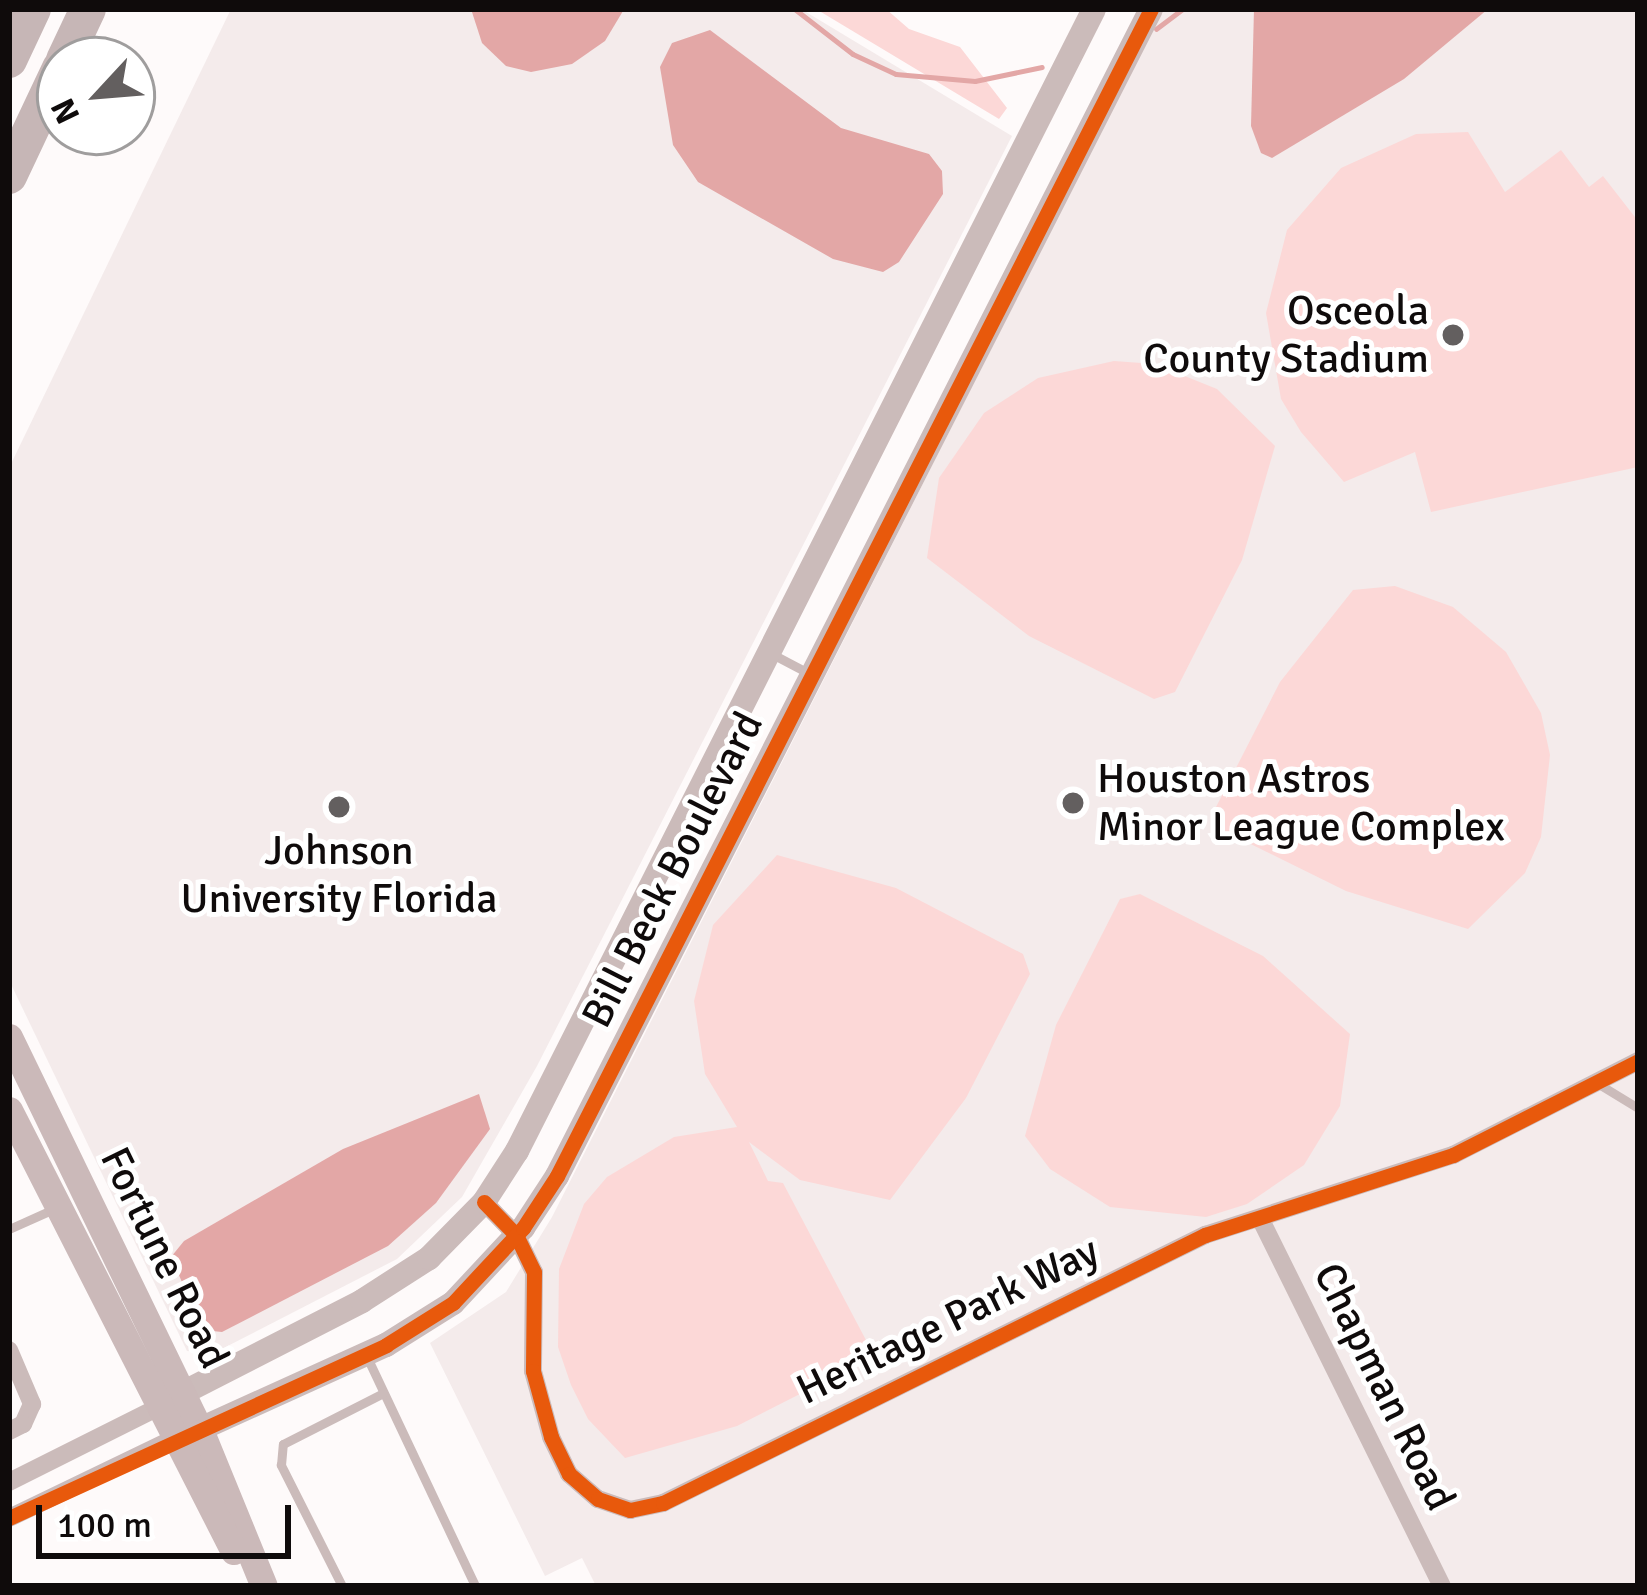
<!DOCTYPE html>
<html>
<head>
<meta charset="utf-8">
<style>
  body { margin:0 }
  #map { position:relative; width:1647px; height:1595px; overflow:hidden; background:#fefafa; font-family:Signika,sans-serif }
  div>[style] { position:absolute }
  [style*='--x'] { left:calc(var(--x)*1px); top:calc(var(--y)*1px); width:calc(var(--w)*1px); rotate:calc(var(--a)*1deg) }
  .built>* { inset:0; background:#f4ebeb }
  .green>* { inset:0; background:#fcd8d7 }
  .water>* { inset:0; background:#e3a7a6 }
  .stream>* { height:4.5px; margin:-2.25px; padding:0 2.25px; transform-origin:2.25px; border-radius:2.25px; background:#e3a7a6 }
  .service>* { height:9px; margin:-4.5px; padding:0 4.5px; transform-origin:4.5px; border-radius:4.5px; background:#cbbbba }
  .minor>* { height:18px; margin:-9px; padding:0 9px; transform-origin:9px; border-radius:9px; background:#cbbbba }
  .tertiary>* { height:24px; margin:-12px; padding:0 12px; transform-origin:12px; border-radius:12px; background:#cbbbba }
  .secondary>* { height:27px; margin:-13.5px; padding:0 13.5px; transform-origin:13.5px; border-radius:13.5px; background:#cbb9b9 }
  .motorway>* { height:36px; margin:-18px; padding:0 18px; transform-origin:18px; border-radius:18px; background:#c6b6b6 }
  .cycleway>* { height:15px; margin:-7.5px; padding:0 7.5px; transform-origin:7.5px; border-radius:7.5px; background:#e8590c }
  .dots>* { width:33px; height:33px; translate:-50% -50%; box-sizing:border-box; border:6px solid #fff; border-radius:50% }
  span { translate:-50% -50%; white-space:nowrap; text-align:center; line-height:1.15; -webkit-text-stroke:10px #fff; paint-order:stroke }
  .poi-label { font-size:42px; color:#0f0b0b }
  .right { translate:-100% -50%; text-align:right }
  .left { translate:0 -50%; text-align:left }
  .street-label { font-size:42px; color:#0f0b0b }
  .frame { position:absolute; inset:0; border:12px solid #0f0b0b; pointer-events:none }
  .north { position:absolute; left:36px; top:36px; width:120px; height:120px; box-sizing:border-box; background:#fff; border:3px solid #9f9d9d; border-radius:50%; rotate:244deg; font-size:33px; font-weight:700; line-height:48px; text-align:center; color:#0f0b0b }
  .north::after { content:''; display:block; margin:auto; width:42px; height:54px; background:#635f5f; clip-path:polygon(50% 0,100% 100%,50% 72%,0 100%) }
  .scale { position:absolute; left:36px; top:1505px; width:255px; height:54px; box-sizing:border-box; border:6px solid #0f0b0b; border-top:0; padding-left:15px; font-size:36px; line-height:42px; white-space:nowrap; color:#0f0b0b; -webkit-text-stroke:9px #fff; paint-order:stroke }
</style>
</head>
<body>
<div id="map">
  <div class="built">
    <div style="clip-path:polygon(231px 9px,801px 9px,1012px 136px,537px 1066px,462px 1197px,397px 1259px,212px 1354px,187px 1351px,9px 980px,9px 468px)"></div>
    <div style="clip-path:polygon(1163px 9px,1638px 9px,1638px 1586px,596px 1586px,582px 1558px,545px 1576px,430px 1343px,506px 1292px,552px 1217px)"></div>
  </div>
  <div class="green">
    <div style="clip-path:polygon(816px 9px,886px 9px,909px 29px,960px 47px,1007px 108px,999px 119px)"></div>
    <div style="clip-path:polygon(1468px 132px,1505px 192px,1561px 150px,1589px 187px,1603px 176px,1638px 221px,1638px 467px,1431px 512px,1415px 452px,1344px 482px,1301px 432px,1281px 399px,1266px 313px,1287px 230px,1341px 168px,1416px 134px)"></div>
    <div style="clip-path:polygon(1114px 361px,1155px 364px,1217px 389px,1275px 446px,1242px 560px,1175px 692px,1154px 699px,1029px 636px,927px 558px,939px 478px,984px 413px,1038px 378px)"></div>
    <div style="clip-path:polygon(1395px 586px,1453px 607px,1506px 652px,1541px 713px,1550px 755px,1541px 837px,1525px 873px,1468px 929px,1346px 891px,1220px 829px,1214px 811px,1280px 682px,1353px 590px)"></div>
    <div style="clip-path:polygon(777px 855px,896px 888px,1023px 954px,1030px 974px,966px 1098px,890px 1200px,800px 1180px,749px 1142px,768px 1181px,783px 1183px,867px 1342px,861px 1363px,737px 1426px,625px 1458px,588px 1419px,571px 1385px,558px 1347px,559px 1269px,584px 1204px,607px 1177px,674px 1137px,737px 1127px,705px 1074px,694px 1001px,713px 925px)"></div>
    <div style="clip-path:polygon(1140px 894px,1263px 956px,1350px 1034px,1340px 1106px,1304px 1165px,1247px 1204px,1206px 1217px,1110px 1207px,1050px 1169px,1025px 1136px,1056px 1025px,1120px 899px)"></div>
  </div>
  <div class="water">
    <div style="clip-path:polygon(471px 9px,623px 9px,623px 11px,605px 41px,572px 64px,531px 72px,506px 66px,482px 43px)"></div>
    <div style="clip-path:polygon(1254px 9px,1488px 9px,1404px 79px,1272px 158px,1261px 153px,1251px 126px)"></div>
    <div style="clip-path:polygon(710px 30px,841px 128px,929px 154px,942px 171px,943px 194px,899px 262px,883px 272px,833px 259px,698px 182px,673px 145px,660px 67px,672px 43px)"></div>
    <div style="clip-path:polygon(479px 1094px,490px 1129px,436px 1203px,388px 1246px,222px 1332px,203px 1330px,171px 1257px,184px 1241px,343px 1149px)"></div>
  </div>
  <div class="stream">
    <div style="--x:795;--y:9;--w:73;--a:37.8"></div>
    <div style="--x:853;--y:54;--w:47;--a:24.9"></div>
    <div style="--x:896;--y:74;--w:79;--a:5.1"></div>
    <div style="--x:975;--y:81;--w:68;--a:-11.8"></div>
    <div style="--x:1156;--y:29;--w:34;--a:-37"></div>
  </div>
  <div class="service">
    <div style="--x:774;--y:655;--w:43;--a:27.8"></div>
    <div style="--x:1597;--y:1083;--w:48;--a:31.4"></div>
    <div style="--x:9;--y:1229;--w:51;--a:-24.1"></div>
    <div style="--x:366;--y:1355;--w:255;--a:64.7"></div>
    <div style="--x:342;--y:1586;--w:136;--a:-116.8"></div>
    <div style="--x:281;--y:1465;--w:21;--a:-85"></div>
    <div style="--x:283;--y:1444;--w:112;--a:-27"></div>
  </div>
  <div class="minor">
    <div style="--x:484;--y:1202;--w:46;--a:45.9"></div>
    <div style="--x:516;--y:1235;--w:41;--a:64.1"></div>
    <div style="--x:534;--y:1272;--w:99;--a:90.6"></div>
    <div style="--x:533;--y:1371;--w:68;--a:74.7"></div>
    <div style="--x:551;--y:1437;--w:41;--a:64.1"></div>
    <div style="--x:569;--y:1474;--w:38;--a:41"></div>
    <div style="--x:598;--y:1499;--w:34;--a:19"></div>
    <div style="--x:630;--y:1510;--w:34;--a:-12"></div>
    <div style="--x:663;--y:1503;--w:605;--a:-26.31"></div>
    <div style="--x:1205;--y:1235;--w:261;--a:-17.9"></div>
    <div style="--x:1453;--y:1155;--w:208;--a:-26.9"></div>
    <div style="--x:1261;--y:1220;--w:408;--a:63.7"></div>
    <div style="--x:9;--y:1350;--w:59;--a:66.9"></div>
    <div style="--x:32;--y:1404;--w:22;--a:114"></div>
    <div style="--x:23;--y:1424;--w:16;--a:153"></div>
    <div style="--x:9;--y:1482;--w:163;--a:-26.6"></div>
    <div style="--x:9;--y:1518;--w:180;--a:-25.7"></div>
  </div>
  <div class="tertiary">
    <div style="--x:165;--y:1402;--w:221;--a:-27.1"></div>
    <div style="--x:362;--y:1301;--w:80;--a:-32.7"></div>
    <div style="--x:429;--y:1258;--w:78;--a:-45.5"></div>
    <div style="--x:484;--y:1202;--w:61;--a:-57.1"></div>
    <div style="--x:517;--y:1151;--w:1279;--a:-63.19"></div>
    <div style="--x:185;--y:1436;--w:221;--a:-24.4"></div>
    <div style="--x:386;--y:1345;--w:79;--a:-32.1"></div>
    <div style="--x:453;--y:1303;--w:103;--a:-47"></div>
    <div style="--x:523;--y:1228;--w:62;--a:-56.8"></div>
    <div style="--x:557;--y:1176;--w:1309;--a:-63.02"></div>
  </div>
  <div class="secondary">
    <div style="--x:9;--y:1037;--w:439;--a:64.1"></div>
    <div style="--x:201;--y:1432;--w:166;--a:67.8"></div>
    <div style="--x:9;--y:1110;--w:495;--a:63"></div>
  </div>
  <div class="motorway">
    <div style="--x:9;--y:60;--w:56;--a:-64.8"></div>
    <div style="--x:64;--y:60;--w:56;--a:-64.8"></div>
    <div style="--x:9;--y:176;--w:119;--a:-64.7"></div>
  </div>
  <div class="cycleway">
    <div style="--x:484;--y:1202;--w:46;--a:45.9"></div>
    <div style="--x:516;--y:1235;--w:41;--a:64.1"></div>
    <div style="--x:534;--y:1272;--w:99;--a:90.6"></div>
    <div style="--x:533;--y:1371;--w:68;--a:74.7"></div>
    <div style="--x:551;--y:1437;--w:41;--a:64.1"></div>
    <div style="--x:569;--y:1474;--w:38;--a:41"></div>
    <div style="--x:598;--y:1499;--w:34;--a:19"></div>
    <div style="--x:630;--y:1510;--w:34;--a:-12"></div>
    <div style="--x:663;--y:1503;--w:605;--a:-26.31"></div>
    <div style="--x:1205;--y:1235;--w:261;--a:-17.9"></div>
    <div style="--x:1453;--y:1155;--w:208;--a:-26.9"></div>
    <div style="--x:9;--y:1518;--w:415;--a:-24.6"></div>
    <div style="--x:386;--y:1345;--w:79;--a:-32.1"></div>
    <div style="--x:453;--y:1303;--w:103;--a:-47"></div>
    <div style="--x:523;--y:1228;--w:62;--a:-56.8"></div>
    <div style="--x:557;--y:1176;--w:1309;--a:-63.02"></div>
  </div>
  <div class="dots">
    <div style="left:1453px;top:335px;background:#635f5f"></div>
    <div style="left:1073px;top:803px;background:#635f5f"></div>
    <div style="left:339px;top:807px;background:#635f5f"></div>
  </div>
  <div class="poi-label">
    <span class="right" style="left:1429px;top:335px">Osceola<br>County Stadium</span>
    <span class="left" style="left:1097px;top:803px">Houston Astros<br>Minor League Complex</span>
    <span style="left:339px;top:875px">Johnson<br>University Florida</span>
  </div>
  <div class="street-label">
    <span style="left:673px;top:870px;rotate:-63deg">Bill Beck Boulevard</span>
    <span style="left:164px;top:1258px;rotate:64deg">Fortune Road</span>
    <span style="left:948px;top:1321px;rotate:-26deg">Heritage Park Way</span>
    <span style="left:1384px;top:1387px;rotate:64deg">Chapman Road</span>
  </div>
  <div class="frame"></div>
  <div class="north">N</div>
  <div class="scale">100 m</div>
</div>
</body>
</html>
